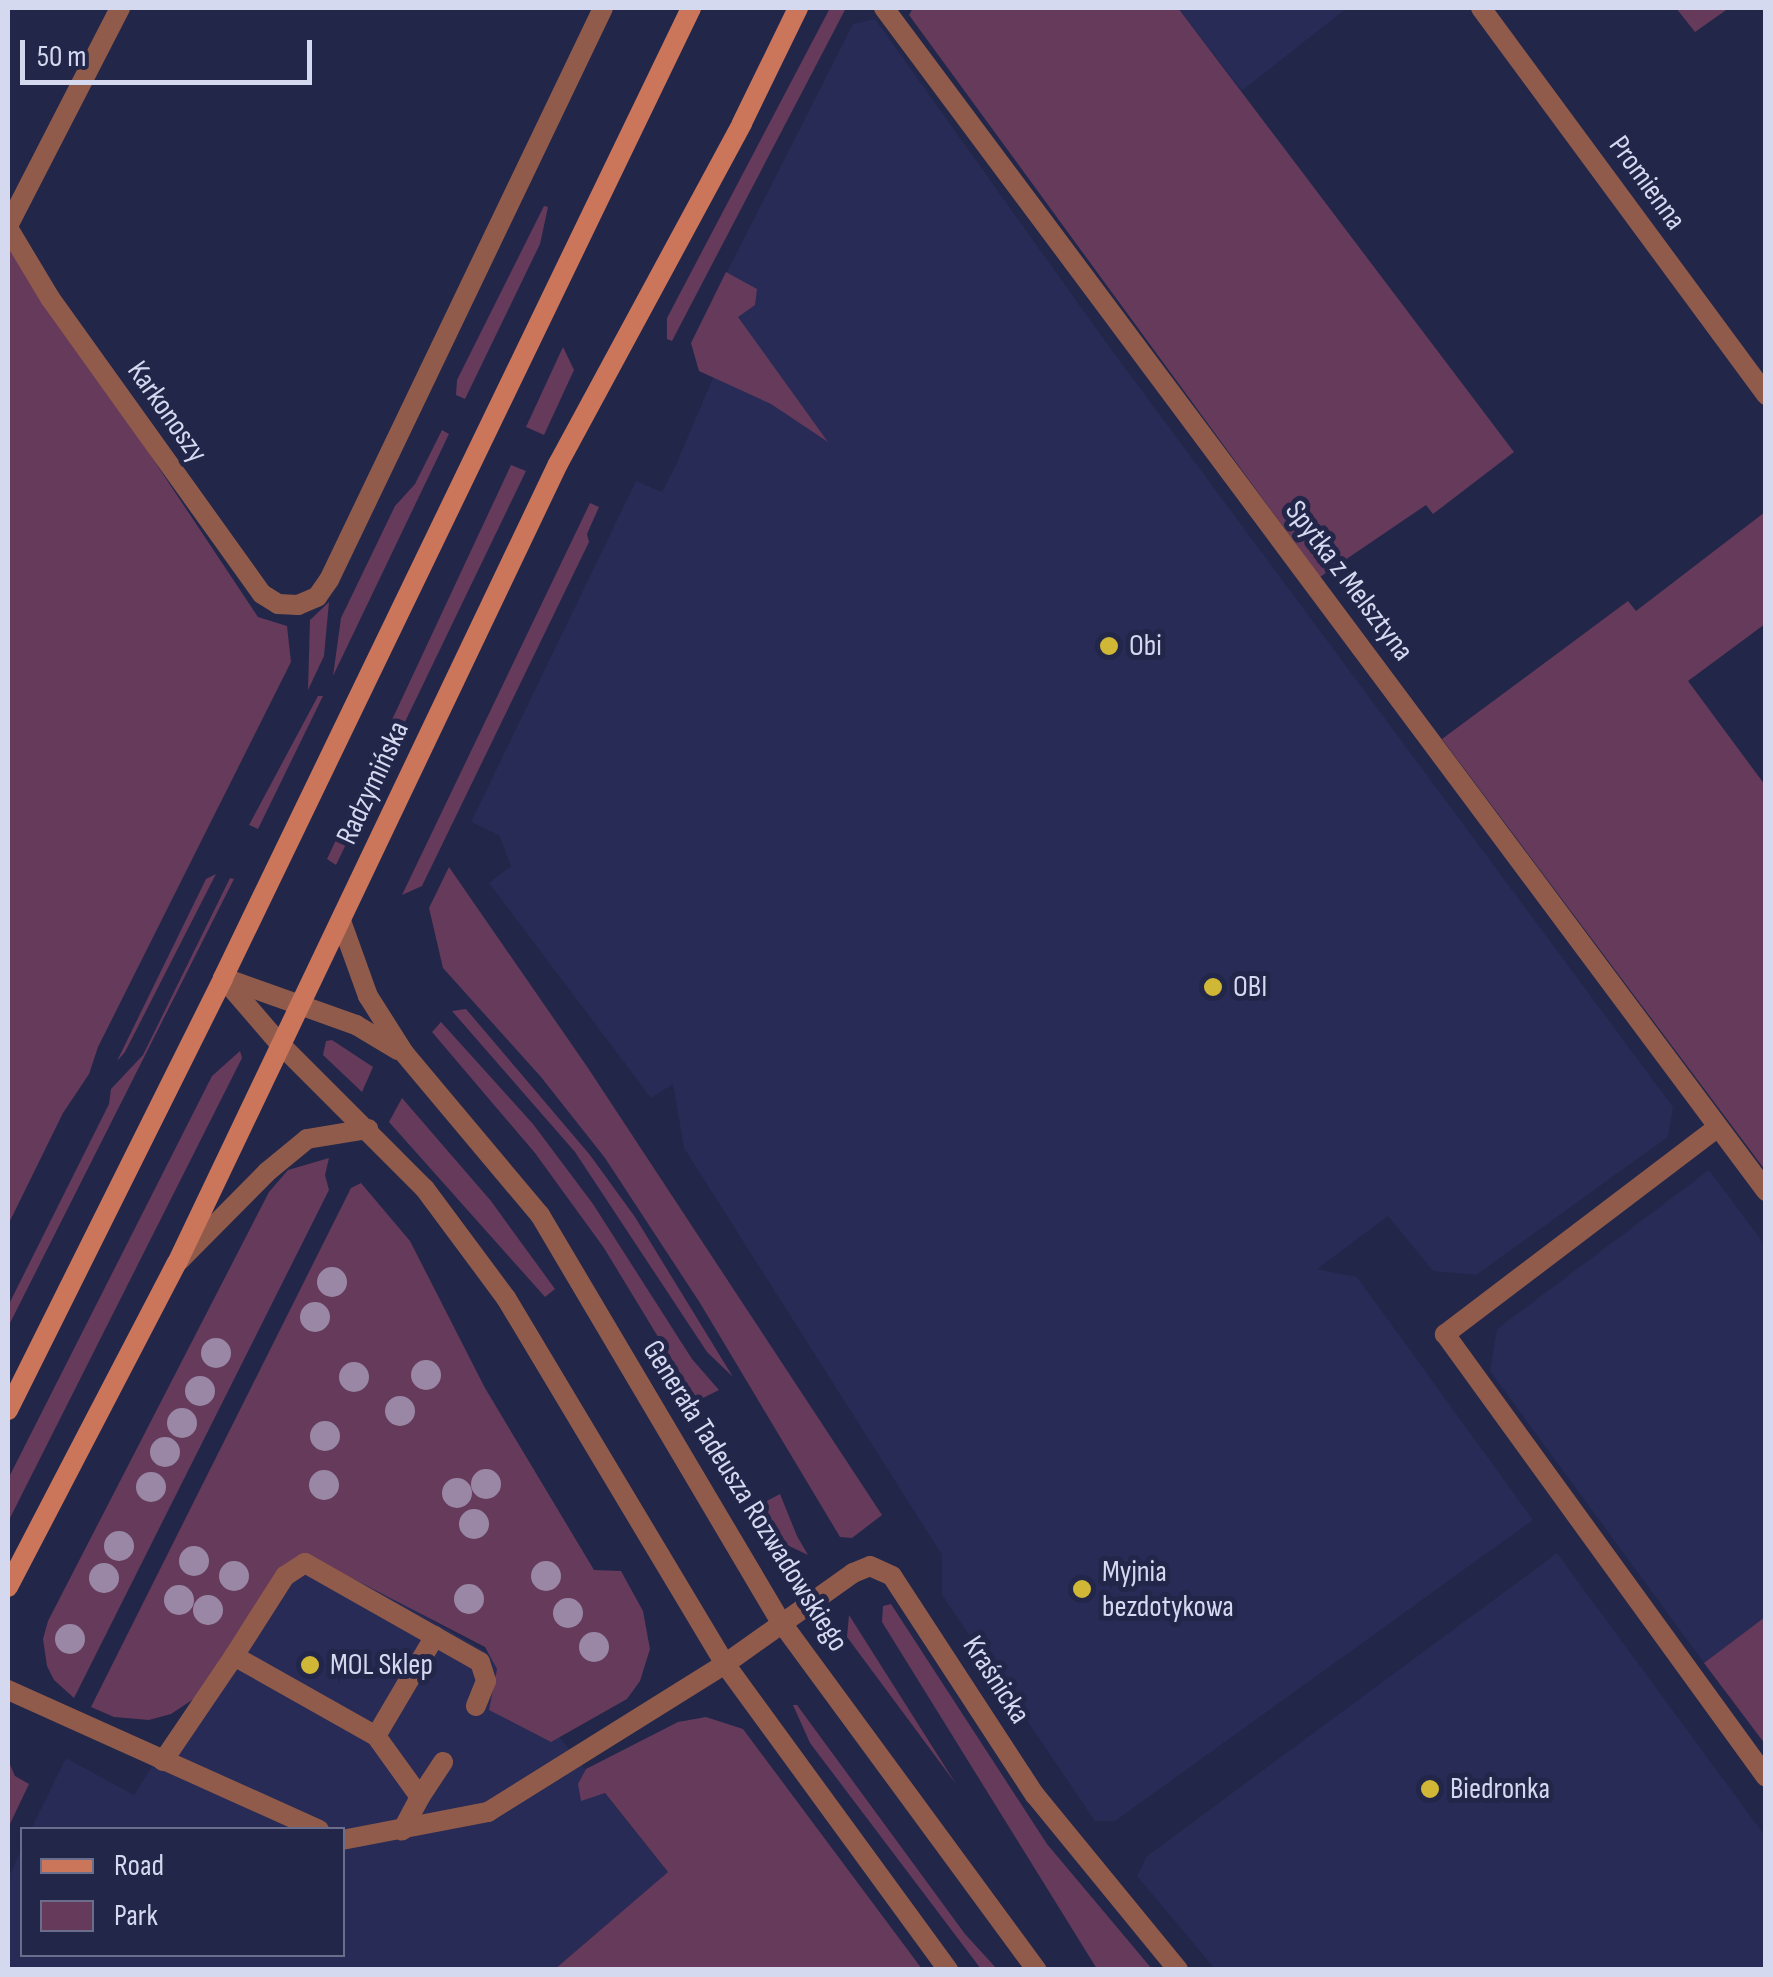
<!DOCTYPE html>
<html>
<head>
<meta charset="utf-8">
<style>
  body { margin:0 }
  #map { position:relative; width:1773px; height:1977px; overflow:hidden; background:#222649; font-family:"Sofia Sans Condensed",sans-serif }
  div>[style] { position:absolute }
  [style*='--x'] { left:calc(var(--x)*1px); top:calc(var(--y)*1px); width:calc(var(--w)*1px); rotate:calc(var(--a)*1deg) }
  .built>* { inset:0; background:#272b55 }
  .green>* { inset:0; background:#653a5a }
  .service>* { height:20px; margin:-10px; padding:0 10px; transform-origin:10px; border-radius:10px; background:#915b4b }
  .minor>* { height:20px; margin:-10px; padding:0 10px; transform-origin:10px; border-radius:10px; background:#915b4b }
  .tertiary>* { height:20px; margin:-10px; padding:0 10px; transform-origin:10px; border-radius:10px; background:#915b4b }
  .secondary>* { height:20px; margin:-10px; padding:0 10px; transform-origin:10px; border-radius:10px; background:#cb755b }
  .trees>* { width:30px; height:30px; margin:-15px; border-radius:50%; background:#9a87a6 }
  .dots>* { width:28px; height:28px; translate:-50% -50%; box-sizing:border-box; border:5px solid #222649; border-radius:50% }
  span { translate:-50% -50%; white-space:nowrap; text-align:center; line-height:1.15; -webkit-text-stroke:10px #222649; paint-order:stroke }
  .street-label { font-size:30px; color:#d5d9f0 }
  .poi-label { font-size:30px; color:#d5d9f0 }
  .left { translate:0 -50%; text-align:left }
  .frame { position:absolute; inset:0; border:10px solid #d5d9f0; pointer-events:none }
  .legend { position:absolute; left:20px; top:1827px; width:325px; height:130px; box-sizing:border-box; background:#222649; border:2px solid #6a6e8c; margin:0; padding:12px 18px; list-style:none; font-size:30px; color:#d5d9f0 }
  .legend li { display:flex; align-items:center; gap:20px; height:50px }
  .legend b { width:50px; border:2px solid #6a6e8c }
  .scale { position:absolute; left:20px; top:40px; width:292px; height:45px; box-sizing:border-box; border:5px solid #d5d9f0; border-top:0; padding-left:12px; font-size:30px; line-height:35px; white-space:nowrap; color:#d5d9f0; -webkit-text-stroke:8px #222649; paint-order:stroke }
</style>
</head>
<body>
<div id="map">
  <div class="built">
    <div style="clip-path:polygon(1178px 8px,1347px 8px,1242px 91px)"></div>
    <div style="clip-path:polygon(875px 19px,1105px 341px,1673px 1107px,1668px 1137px,1476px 1275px,1433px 1271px,1388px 1216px,1317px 1269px,1357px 1277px,1533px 1520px,1115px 1821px,1095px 1821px,942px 1595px,942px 1555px,684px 1148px,673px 1084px,651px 1098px,489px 883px,511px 866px,499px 835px,471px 822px,636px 481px,662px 492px,675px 467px,713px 378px,699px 371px,691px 343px,853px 24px)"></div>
    <div style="clip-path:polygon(1709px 1170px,1765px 1245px,1766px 1617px,1704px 1663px,1490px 1371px,1497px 1329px)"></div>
    <div style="clip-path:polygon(293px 1542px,494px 1656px,668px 1872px,554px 1970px,8px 1969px,8px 1878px,22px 1848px,22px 1954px,342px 1954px,342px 1830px,31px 1829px,66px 1758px,134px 1795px)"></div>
    <div style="clip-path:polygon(1557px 1553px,1765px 1836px,1765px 1969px,1215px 1969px,1137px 1876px,1147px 1856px)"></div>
  </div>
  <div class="green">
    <div style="clip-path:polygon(830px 8px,846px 8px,672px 341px,667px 339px,667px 318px)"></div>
    <div style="clip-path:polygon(913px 8px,1178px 8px,1514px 452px,1433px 514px,1426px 505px,1320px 577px,909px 15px)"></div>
    <div style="clip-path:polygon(1676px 8px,1729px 8px,1695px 32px)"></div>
    <div style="clip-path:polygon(544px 206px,548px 207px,540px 244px,465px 399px,456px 395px,457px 380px)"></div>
    <div style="clip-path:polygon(8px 241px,258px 617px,287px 626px,291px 662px,98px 1047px,89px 1074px,63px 1113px,8px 1225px)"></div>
    <div style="clip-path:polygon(726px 272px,757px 289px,755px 305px,738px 317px,828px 442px,771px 404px,699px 371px,691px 343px)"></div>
    <div style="clip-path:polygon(563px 347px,574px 370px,544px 435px,526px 427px)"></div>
    <div style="clip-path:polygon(442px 430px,449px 434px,333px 676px,341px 618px,395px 506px,415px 484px)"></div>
    <div style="clip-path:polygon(511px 465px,526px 471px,336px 865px,327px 859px)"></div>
    <div style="clip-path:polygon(590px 503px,599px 507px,587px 534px,589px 542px,422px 886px,402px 895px)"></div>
    <div style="clip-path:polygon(1765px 512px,1765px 624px,1688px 681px,1765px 785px,1765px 1170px,1442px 739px,1628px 601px,1636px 611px)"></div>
    <div style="clip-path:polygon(329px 602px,324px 656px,308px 690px,310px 620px)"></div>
    <div style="clip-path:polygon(318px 696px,323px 696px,258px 829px,249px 825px)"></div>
    <div style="clip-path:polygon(449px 867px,588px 1068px,882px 1515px,852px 1538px,840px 1537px,700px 1303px,605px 1158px,541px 1077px,443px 968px,429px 908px)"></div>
    <div style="clip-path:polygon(216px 874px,125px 1052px,117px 1061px,206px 879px)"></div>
    <div style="clip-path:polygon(230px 878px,234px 879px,8px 1327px,8px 1306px,109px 1104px,111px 1089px,143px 1055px)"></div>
    <div style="clip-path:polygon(466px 1009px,590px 1155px,635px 1217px,733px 1377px,707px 1352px,575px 1152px,452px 1011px)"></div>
    <div style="clip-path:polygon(441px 1022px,533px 1124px,593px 1204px,692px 1359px,719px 1390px,697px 1401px,604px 1248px,535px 1153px,432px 1032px)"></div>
    <div style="clip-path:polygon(332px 1040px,373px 1067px,362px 1092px,323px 1055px,326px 1041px)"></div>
    <div style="clip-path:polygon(240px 1051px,242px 1058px,8px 1522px,8px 1479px,212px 1076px)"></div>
    <div style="clip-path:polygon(402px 1098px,491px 1201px,555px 1289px,545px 1297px,389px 1122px)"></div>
    <div style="clip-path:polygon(329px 1158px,325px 1175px,329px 1190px,74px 1698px,54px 1680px,47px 1666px,43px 1639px,48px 1621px,269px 1192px,288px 1170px)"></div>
    <div style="clip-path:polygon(361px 1183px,410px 1241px,485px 1388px,594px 1570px,621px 1571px,643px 1611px,650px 1649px,640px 1681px,627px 1699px,551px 1742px,489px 1710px,497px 1669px,485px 1647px,313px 1558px,201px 1694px,171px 1714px,149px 1720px,114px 1717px,91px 1707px,351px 1188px)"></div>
    <div style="clip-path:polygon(780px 1494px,797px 1536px,808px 1555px,785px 1544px,759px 1505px)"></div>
    <div style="clip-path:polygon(891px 1604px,1047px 1844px,1152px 1969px,1097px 1969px,882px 1622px,883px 1606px)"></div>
    <div style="clip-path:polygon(849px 1615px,956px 1784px,847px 1637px)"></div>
    <div style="clip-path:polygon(1765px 1617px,1765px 1744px,1704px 1663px)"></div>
    <div style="clip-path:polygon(793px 1705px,797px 1705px,965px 1934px,997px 1969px,981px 1969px,810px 1743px)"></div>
    <div style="clip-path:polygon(706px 1717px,743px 1729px,922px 1969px,555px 1969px,668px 1872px,605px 1793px,581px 1801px,578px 1784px,586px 1769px,678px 1722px)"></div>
    <div style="clip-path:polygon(8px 1760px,15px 1776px,29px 1784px,8px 1828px)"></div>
  </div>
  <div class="service">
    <div style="--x:298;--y:605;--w:21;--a:-23"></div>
    <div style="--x:317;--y:597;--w:21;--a:-55"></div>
    <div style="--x:329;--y:580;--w:634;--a:-64.4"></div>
    <div style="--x:1718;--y:1127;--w:343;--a:142.8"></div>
    <div style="--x:1445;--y:1334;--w:547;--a:54.07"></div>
    <div style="--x:234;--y:1656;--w:95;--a:-57.5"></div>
    <div style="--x:285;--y:1576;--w:24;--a:-33"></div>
    <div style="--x:305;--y:1563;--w:201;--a:29.5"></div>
    <div style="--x:480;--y:1662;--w:20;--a:72"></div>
    <div style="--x:486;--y:1681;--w:27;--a:112"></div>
    <div style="--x:8;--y:1690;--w:341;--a:24.2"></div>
    <div style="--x:376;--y:1736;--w:116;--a:-59.5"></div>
    <div style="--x:163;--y:1761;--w:127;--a:-55.9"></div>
    <div style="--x:234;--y:1656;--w:163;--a:29.4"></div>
    <div style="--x:376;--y:1736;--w:75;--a:54.2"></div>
    <div style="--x:420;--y:1797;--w:38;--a:118"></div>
    <div style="--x:420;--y:1797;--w:42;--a:-56.7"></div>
    <div style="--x:342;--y:1840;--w:149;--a:-10.9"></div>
    <div style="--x:488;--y:1812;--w:279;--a:-32"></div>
  </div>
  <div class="minor">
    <div style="--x:884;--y:8;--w:1476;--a:53.29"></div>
    <div style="--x:1481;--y:8;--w:481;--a:53.6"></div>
    <div style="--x:8;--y:226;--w:245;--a:-62.8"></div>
    <div style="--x:8;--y:228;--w:82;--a:59"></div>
    <div style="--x:50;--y:298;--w:364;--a:54.4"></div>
    <div style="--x:262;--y:594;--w:19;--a:32"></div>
    <div style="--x:278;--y:604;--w:20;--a:3"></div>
    <div style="--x:725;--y:1664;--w:157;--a:-35.4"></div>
    <div style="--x:853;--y:1573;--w:18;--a:-22"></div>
    <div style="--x:870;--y:1566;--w:24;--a:24"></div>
    <div style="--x:892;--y:1576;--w:262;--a:56.9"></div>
    <div style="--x:1035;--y:1795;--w:226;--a:50.7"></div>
  </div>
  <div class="tertiary">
    <div style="--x:341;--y:921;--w:80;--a:70.2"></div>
    <div style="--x:368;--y:996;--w:67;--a:57.7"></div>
    <div style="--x:404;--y:1053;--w:212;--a:50"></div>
    <div style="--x:540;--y:1215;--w:473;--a:59.4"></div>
    <div style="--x:781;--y:1622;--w:432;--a:53.7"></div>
    <div style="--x:223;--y:978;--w:87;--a:49.2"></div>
    <div style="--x:280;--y:1044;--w:205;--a:45"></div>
    <div style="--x:425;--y:1189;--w:136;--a:53.4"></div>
    <div style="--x:506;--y:1298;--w:427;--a:59.1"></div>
    <div style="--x:725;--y:1664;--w:379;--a:53.9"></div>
    <div style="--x:227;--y:979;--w:137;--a:19.6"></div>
    <div style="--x:356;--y:1025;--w:49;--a:30.8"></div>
    <div style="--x:180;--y:1260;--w:124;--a:-45.3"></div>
    <div style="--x:267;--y:1172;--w:52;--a:-39.5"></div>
    <div style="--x:307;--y:1139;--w:62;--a:-9.3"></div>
  </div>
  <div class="secondary">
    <div style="--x:8;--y:1410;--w:483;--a:-63.5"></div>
    <div style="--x:223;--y:978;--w:1077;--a:-64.24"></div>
    <div style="--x:8;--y:1587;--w:365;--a:-62.5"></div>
    <div style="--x:177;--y:1263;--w:885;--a:-64.51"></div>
    <div style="--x:558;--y:464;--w:387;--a:-61.6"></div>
    <div style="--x:742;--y:123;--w:128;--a:-64"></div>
  </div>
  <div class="trees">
    <div style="left:332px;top:1282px"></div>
    <div style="left:315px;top:1317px"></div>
    <div style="left:216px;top:1353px"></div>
    <div style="left:426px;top:1375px"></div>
    <div style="left:354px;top:1377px"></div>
    <div style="left:200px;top:1391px"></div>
    <div style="left:400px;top:1411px"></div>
    <div style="left:182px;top:1423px"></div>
    <div style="left:325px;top:1436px"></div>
    <div style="left:165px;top:1452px"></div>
    <div style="left:486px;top:1484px"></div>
    <div style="left:324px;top:1485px"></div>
    <div style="left:151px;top:1487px"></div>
    <div style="left:457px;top:1493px"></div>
    <div style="left:474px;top:1524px"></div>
    <div style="left:119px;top:1546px"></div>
    <div style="left:194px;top:1561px"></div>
    <div style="left:234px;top:1576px"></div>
    <div style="left:546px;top:1576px"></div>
    <div style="left:104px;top:1578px"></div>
    <div style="left:469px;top:1599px"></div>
    <div style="left:179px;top:1600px"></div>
    <div style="left:208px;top:1610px"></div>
    <div style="left:568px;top:1613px"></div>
    <div style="left:70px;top:1639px"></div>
    <div style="left:594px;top:1647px"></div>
  </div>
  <div class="dots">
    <div style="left:1109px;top:646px;background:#d1b736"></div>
    <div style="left:1213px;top:987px;background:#d1b736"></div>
    <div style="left:1082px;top:1589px;background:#d1b736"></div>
    <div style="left:310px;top:1665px;background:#d1b736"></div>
    <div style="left:1430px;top:1789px;background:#d1b736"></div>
  </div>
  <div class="street-label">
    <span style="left:1647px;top:183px;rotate:54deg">Promienna</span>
    <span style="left:167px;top:412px;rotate:55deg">Karkonoszy</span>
    <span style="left:1349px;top:581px;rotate:53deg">Spytka z Melsztyna</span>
    <span style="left:373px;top:783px;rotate:-65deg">Radzymińska</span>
    <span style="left:745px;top:1496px;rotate:58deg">Generała Tadeusza Rozwadowskiego</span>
    <span style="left:996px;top:1680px;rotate:57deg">Kraśnicka</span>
  </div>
  <div class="poi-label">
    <span class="left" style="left:1129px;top:646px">Obi</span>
    <span class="left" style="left:1233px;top:987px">OBI</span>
    <span class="left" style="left:1102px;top:1589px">Myjnia<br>bezdotykowa</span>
    <span class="left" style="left:330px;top:1665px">MOL Sklep</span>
    <span class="left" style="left:1450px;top:1789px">Biedronka</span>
  </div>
  <div class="frame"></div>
  <ul class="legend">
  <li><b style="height:12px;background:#cb755b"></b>Road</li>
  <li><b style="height:28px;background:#653a5a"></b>Park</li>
  </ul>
  <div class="scale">50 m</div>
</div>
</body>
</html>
